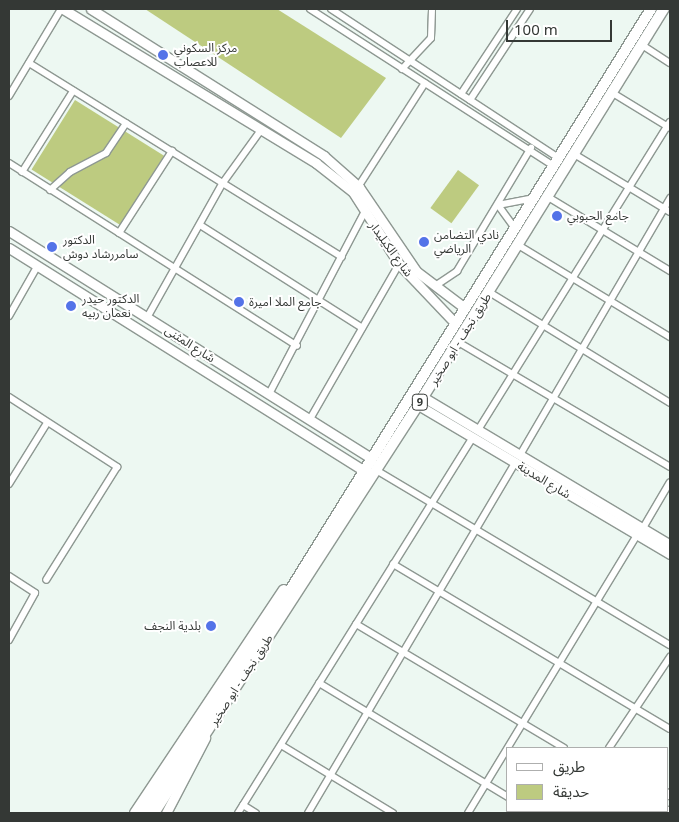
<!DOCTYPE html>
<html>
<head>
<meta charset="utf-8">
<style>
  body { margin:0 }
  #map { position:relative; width:679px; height:822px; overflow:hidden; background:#edf8f2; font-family:"Noto Sans","Noto Sans Arabic",sans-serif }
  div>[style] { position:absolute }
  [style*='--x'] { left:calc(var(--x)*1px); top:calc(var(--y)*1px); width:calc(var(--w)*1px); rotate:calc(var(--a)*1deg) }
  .green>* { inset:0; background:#bdcb80; transform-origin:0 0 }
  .roads { filter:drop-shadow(1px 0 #8e9892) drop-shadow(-1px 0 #8e9892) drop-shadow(0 1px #8e9892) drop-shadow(0 -1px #8e9892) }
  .minor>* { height:6px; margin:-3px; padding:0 3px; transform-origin:3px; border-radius:3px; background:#fff }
  .secondary>* { height:9px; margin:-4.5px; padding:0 4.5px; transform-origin:4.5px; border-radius:4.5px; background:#fff }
  .trunk>* { height:10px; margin:-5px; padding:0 5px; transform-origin:5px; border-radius:5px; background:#fff }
  .dots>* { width:14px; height:14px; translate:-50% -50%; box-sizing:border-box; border:2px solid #fff; border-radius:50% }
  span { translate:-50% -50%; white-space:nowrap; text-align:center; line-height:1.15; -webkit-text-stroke:4px #fff; paint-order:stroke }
  .shield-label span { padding:1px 4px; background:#fff; border:1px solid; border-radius:4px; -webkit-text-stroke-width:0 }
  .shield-label { font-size:11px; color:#343835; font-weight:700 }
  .poi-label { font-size:12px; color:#343835 }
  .left { translate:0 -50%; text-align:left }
  .right { translate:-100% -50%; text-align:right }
  .street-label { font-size:12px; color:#343835 }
  .frame { position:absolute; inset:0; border:10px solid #343835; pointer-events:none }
  .legend { position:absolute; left:506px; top:747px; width:162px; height:65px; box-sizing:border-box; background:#fff; border:1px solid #aeafae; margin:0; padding:6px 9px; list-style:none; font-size:15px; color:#343835 }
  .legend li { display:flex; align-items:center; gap:10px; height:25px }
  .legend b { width:25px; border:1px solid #aeafae }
  .scale { position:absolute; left:506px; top:20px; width:106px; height:22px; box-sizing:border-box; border:2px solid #343835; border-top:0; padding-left:6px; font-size:15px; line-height:18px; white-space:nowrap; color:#343835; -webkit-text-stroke:4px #fff; paint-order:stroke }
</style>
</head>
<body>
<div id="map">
  <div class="green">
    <div style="clip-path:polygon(145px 9px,277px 9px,386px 78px,341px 138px)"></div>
    <div style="left:75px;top:100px;width:105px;height:82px;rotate:32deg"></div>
    <div style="left:458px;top:170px;width:26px;height:47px;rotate:36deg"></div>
  </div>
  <div class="roads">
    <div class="minor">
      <div style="--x:310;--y:9;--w:290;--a:32.8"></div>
      <div style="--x:331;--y:9;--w:272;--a:33.2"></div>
      <div style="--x:642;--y:45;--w:33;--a:33"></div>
      <div style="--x:29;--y:63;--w:368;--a:31.8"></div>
      <div style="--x:402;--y:69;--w:42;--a:-46.9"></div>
      <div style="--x:431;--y:38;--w:29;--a:-88"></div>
      <div style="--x:611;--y:92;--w:69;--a:31.4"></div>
      <div style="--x:461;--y:94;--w:102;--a:-56.6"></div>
      <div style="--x:9;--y:96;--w:101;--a:-59.1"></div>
      <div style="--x:470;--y:100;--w:109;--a:-56.6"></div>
      <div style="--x:574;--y:154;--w:112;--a:31.1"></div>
      <div style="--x:9;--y:163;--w:341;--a:32.4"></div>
      <div style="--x:22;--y:172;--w:96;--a:-57.8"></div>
      <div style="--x:50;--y:190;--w:27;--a:-42"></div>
      <div style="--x:70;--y:172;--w:41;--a:-27.8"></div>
      <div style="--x:106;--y:153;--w:36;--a:-56"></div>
      <div style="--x:356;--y:190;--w:127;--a:-57.2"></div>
      <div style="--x:548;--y:197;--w:143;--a:31.2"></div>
      <div style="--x:498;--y:205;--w:37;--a:-11"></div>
      <div style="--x:498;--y:205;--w:29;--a:54"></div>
      <div style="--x:200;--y:225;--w:192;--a:32.4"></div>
      <div style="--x:119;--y:233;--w:98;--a:-57.1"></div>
      <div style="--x:518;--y:245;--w:178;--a:31.2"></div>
      <div style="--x:435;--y:286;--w:27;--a:-34"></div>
      <div style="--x:457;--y:271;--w:144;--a:-59"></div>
      <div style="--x:489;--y:292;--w:212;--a:31.5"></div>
      <div style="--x:9;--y:316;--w:56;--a:-60.3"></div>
      <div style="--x:148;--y:316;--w:151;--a:-60.7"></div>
      <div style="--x:222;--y:184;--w:67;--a:-54.2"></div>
      <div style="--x:458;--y:342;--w:246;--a:30.5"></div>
      <div style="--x:269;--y:394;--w:204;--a:-62.3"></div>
      <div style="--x:9;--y:397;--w:129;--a:32.9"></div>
      <div style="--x:117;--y:467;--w:133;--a:122.1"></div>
      <div style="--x:310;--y:419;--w:179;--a:-60.1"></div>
      <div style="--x:478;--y:430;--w:363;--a:-58.1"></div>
      <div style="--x:520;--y:455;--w:298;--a:-59.7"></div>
      <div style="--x:376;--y:470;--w:342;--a:30.8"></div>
      <div style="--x:9;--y:484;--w:72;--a:-58.1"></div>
      <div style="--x:643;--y:528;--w:53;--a:-59.6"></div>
      <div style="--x:393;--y:564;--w:322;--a:30.8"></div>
      <div style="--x:9;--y:576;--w:31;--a:33"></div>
      <div style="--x:35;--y:593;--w:54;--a:119"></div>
      <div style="--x:356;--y:624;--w:242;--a:30.8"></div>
      <div style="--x:319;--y:683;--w:221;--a:31.1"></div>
      <div style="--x:281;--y:745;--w:131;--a:31.3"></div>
      <div style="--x:609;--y:748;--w:110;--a:-56.2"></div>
      <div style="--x:668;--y:796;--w:4;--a:-63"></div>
      <div style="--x:243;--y:805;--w:15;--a:32"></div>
      <div style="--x:668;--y:810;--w:3;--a:45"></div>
      <div style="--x:531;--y:811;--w:4;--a:27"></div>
      <div style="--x:238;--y:813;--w:443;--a:-58"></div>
      <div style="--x:308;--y:813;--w:407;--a:-59.4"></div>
      <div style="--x:468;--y:813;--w:325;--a:-58.7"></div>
      <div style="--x:566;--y:813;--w:3;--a:-45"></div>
      <div style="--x:657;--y:813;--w:2;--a:-63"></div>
    </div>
    <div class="secondary">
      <div style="--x:63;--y:9;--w:296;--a:31.3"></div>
      <div style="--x:316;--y:163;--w:47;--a:38.1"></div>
      <div style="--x:353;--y:192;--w:85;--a:57.4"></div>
      <div style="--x:399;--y:264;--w:81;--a:46.5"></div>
      <div style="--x:91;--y:9;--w:275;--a:32.2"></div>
      <div style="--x:324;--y:156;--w:47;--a:41.5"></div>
      <div style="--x:359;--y:187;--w:102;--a:55.8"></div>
      <div style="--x:416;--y:271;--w:61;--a:37.1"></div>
      <div style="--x:9;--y:231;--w:427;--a:32.1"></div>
      <div style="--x:9;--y:248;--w:418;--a:32.1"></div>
      <div style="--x:423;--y:397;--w:288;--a:30.9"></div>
      <div style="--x:418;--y:405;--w:293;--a:30.6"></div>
      <div style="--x:166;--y:813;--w:85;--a:-62.5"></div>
    </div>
    <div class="trunk">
      <div style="--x:135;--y:813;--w:268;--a:-56.3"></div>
      <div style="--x:144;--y:813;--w:245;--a:-56.6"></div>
      <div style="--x:279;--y:608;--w:705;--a:-58.16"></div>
      <div style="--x:154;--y:813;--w:495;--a:-57.1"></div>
      <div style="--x:423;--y:397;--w:457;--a:-58.2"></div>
    </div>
  </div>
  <div class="dots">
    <div style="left:163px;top:55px;background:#5473e8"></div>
    <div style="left:557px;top:216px;background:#5473e8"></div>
    <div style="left:424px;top:242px;background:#5473e8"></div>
    <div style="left:52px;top:247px;background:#5473e8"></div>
    <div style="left:239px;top:302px;background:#5473e8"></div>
    <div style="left:71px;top:306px;background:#5473e8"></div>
    <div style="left:211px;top:626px;background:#5473e8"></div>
  </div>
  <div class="shield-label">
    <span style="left:420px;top:402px">9</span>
  </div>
  <div class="poi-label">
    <span class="left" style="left:174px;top:55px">مركز السكوني<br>للاعصاب</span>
    <span class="left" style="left:567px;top:216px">جامع الحبوبي</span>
    <span class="left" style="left:434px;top:242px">نادي التضامن<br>الرياضي</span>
    <span class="left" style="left:63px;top:247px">الدكتور<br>سامررشاد دوش</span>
    <span class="left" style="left:82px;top:306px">الدكتور حيدر<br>نعمان ربيه</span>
    <span class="left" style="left:249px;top:302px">جامع الملا اميرة</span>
    <span class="right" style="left:201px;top:626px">بلدية النجف</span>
  </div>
  <div class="street-label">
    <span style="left:391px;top:249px;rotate:54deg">شارع الكيليدار</span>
    <span style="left:460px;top:339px;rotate:-58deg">طريق نجف - ابو صخير</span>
    <span style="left:190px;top:344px;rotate:33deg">شارع المثنى</span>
    <span style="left:544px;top:480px;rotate:31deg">شارع المدينة</span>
    <span style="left:241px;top:680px;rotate:-57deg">طريق نجف - ابو صخير</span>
  </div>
  <div class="frame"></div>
  <ul class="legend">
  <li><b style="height:6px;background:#fff"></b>طريق</li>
  <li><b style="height:14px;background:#bdcb80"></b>حديقة</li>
  </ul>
  <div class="scale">100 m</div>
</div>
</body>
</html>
